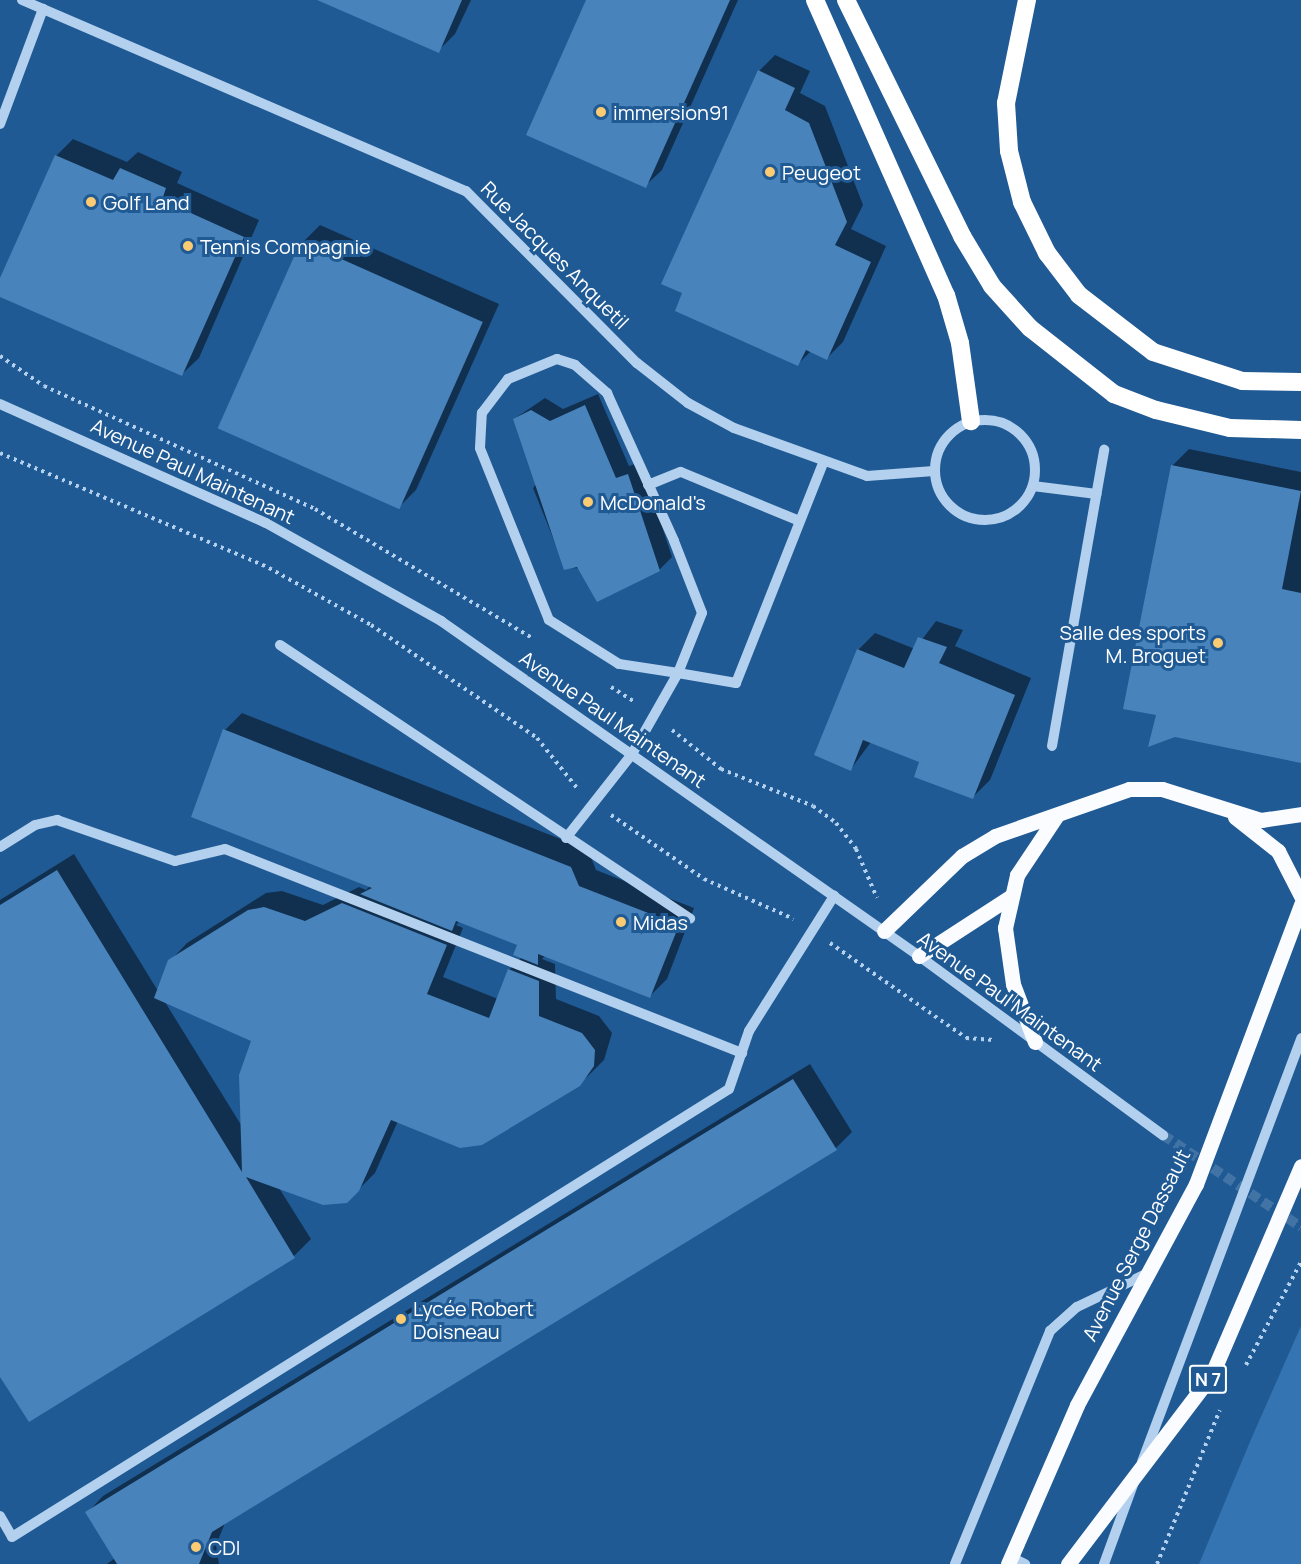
<!DOCTYPE html>
<html>
<head>
<meta charset="utf-8">
<style>
  body { margin:0 }
  #map { position:relative; width:1301px; height:1564px; overflow:hidden; background:#205a94; font-family:Manrope,sans-serif }
  div>[style] { position:absolute }
  [style*='--x'] { left:calc(var(--x)*1px); top:calc(var(--y)*1px); width:calc(var(--w)*1px); rotate:calc(var(--a)*1deg) }
  .green>* { inset:0; background:#3474b2 }
  .shadow>* { inset:0; background:#0007 }
  .building>* { inset:0; background:#4883bb; transform-origin:0 0 }
  .minor-tunnel>* { height:10px; margin-top:-5px; transform-origin:0; background:repeating-linear-gradient(90deg,#4173a4 0 10px,transparent 0 15px) }
  .path>* { height:4px; margin-top:-2px; transform-origin:0; background:repeating-linear-gradient(90deg,#b3d1ee 0 3px,transparent 0 7.5px) }
  .minor>* { height:10px; margin:-5px; padding:0 5px; transform-origin:5px; border-radius:5px; background:#b3d1ee }
  .minor>.ring { margin:-5px; padding:0; box-sizing:content-box; background:none; border:10px solid #b3d1ee; border-radius:50% }
  .major>* { height:15px; margin:-7.5px; padding:0 7.5px; transform-origin:7.5px; border-radius:7.5px; background:#fafcff }
  .highway>* { height:18px; margin:-9px; padding:0 9px; transform-origin:9px; border-radius:9px; background:#fff }
  .dots>* { width:16px; height:16px; translate:-50% -50%; box-sizing:border-box; border:3px solid #205a94; border-radius:50% }
  span { translate:-50% -50%; white-space:nowrap; text-align:center; line-height:1.15; -webkit-text-stroke:6px #205a94; paint-order:stroke }
  .shield-label span { padding:2px 4px; background:#205a94; border:2px solid; border-radius:4px; -webkit-text-stroke-width:0 }
  .shield-label { font-size:18px; color:#fff; font-weight:700 }
  .poi-label { font-size:20px; color:#fff }
  .left { translate:0 -50%; text-align:left }
  .right { translate:-100% -50%; text-align:right }
  .street-label { font-size:20px; color:#fff }
</style>
</head>
<body>
<div id="map">
  <div class="green">
    <div style="clip-path:polygon(1301px 1326px,1301px 1564px,1199px 1564px,1252px 1437px)"></div>
  </div>
  <div class="shadow">
    <div style="clip-path:polygon(321px 0,471px 0,455px 34px,438px 51px)"></div>
    <div style="clip-path:polygon(588px 0,738px 0,662px 170px,645px 186px)"></div>
    <div style="clip-path:polygon(775px 55px,810px 71px,800px 93px,825px 106px,863px 205px,851px 229px,886px 246px,843px 342px,827px 358px,811px 351px,798px 364px,759px 71px)"></div>
    <div style="clip-path:polygon(73px 139px,127px 162px,138px 152px,182px 172px,177px 183px,259px 220px,199px 358px,182px 374px,0 295px,0 282px,56px 156px)"></div>
    <div style="clip-path:polygon(320px 225px,499px 304px,416px 490px,399px 507px,220px 428px,303px 242px)"></div>
    <div style="clip-path:polygon(598px 394px,629px 466px,641px 462px,672px 557px,659px 570px,565px 568px,533px 488px,539px 481px,514px 419px,545px 398px,563px 409px)"></div>
    <div style="clip-path:polygon(1189px 449px,1301px 472px,1301px 761px,1158px 713px,1172px 466px)"></div>
    <div style="clip-path:polygon(936px 621px,963px 630px,955px 646px,1031px 678px,990px 780px,973px 797px,921px 761px,871px 742px,851px 769px,858px 650px,875px 633px,915px 649px)"></div>
    <div style="clip-path:polygon(evenodd,242px 713px,588px 850px,596px 870px,694px 908px,667px 979px,650px 996px,546px 955px,542px 959px,555px 964px,556px 999px,599px 1016px,612px 1033px,604px 1060px,587px 1077px,482px 1144px,398px 1121px,375px 1173px,347px 1201px,279px 1188px,311px 1239px,294px 1256px,29px 1420px,0 1374px,0 900px,74px 854px,158px 991px,170px 961px,187px 943px,266px 893px,282px 891px,323px 905px,359px 887px,366px 890px,370px 886px,225px 730px,242px 713px,460px 921px,519px 945px,522px 957px,509px 970px,498px 999px,443px 977px,463px 928px,456px 925px,460px 921px,242px 713px,165px 1002px,253px 1040px,243px 1128px,165px 1002px)"></div>
    <div style="clip-path:polygon(810px 1064px,852px 1132px,836px 1148px,225px 1523px,216px 1545px,219px 1564px,107px 1564px,115px 1558px,87px 1513px,103px 1496px)"></div>
  </div>
  <div class="building">
    <div style="clip-path:polygon(317px 0,462px 0,439px 53px)"></div>
    <div style="clip-path:polygon(586px 0,730px 0,646px 188px,526px 135px)"></div>
    <div style="clip-path:polygon(758px 70px,795px 88px,785px 110px,809px 123px,847px 222px,835px 245px,871px 262px,827px 360px,806px 350px,798px 366px,675px 311px,682px 293px,661px 284px)"></div>
    <div style="clip-path:polygon(55px 155px,113px 180px,120px 168px,166px 188px,162px 200px,244px 237px,182px 376px,0 297px,0 278px)"></div>
    <div style="left:301px;top:241px;width:199px;height:205px;rotate:24deg"></div>
    <div style="clip-path:polygon(585px 405px,616px 478px,628px 474px,660px 571px,597px 602px,577px 567px,564px 570px,513px 419px,531px 410px,550px 421px)"></div>
    <div style="clip-path:polygon(1171px 465px,1301px 491px,1282px 589px,1301px 593px,1301px 763px,1175px 737px,1148px 747px,1156px 715px,1123px 709px)"></div>
    <div style="clip-path:polygon(918px 637px,947px 647px,939px 663px,1015px 695px,973px 799px,914px 777px,919px 762px,863px 740px,851px 771px,814px 755px,857px 649px,904px 668px)"></div>
    <div style="clip-path:polygon(223px 729px,571px 867px,579px 886px,679px 925px,650px 998px,538px 954px,538px 965px,513px 955px,517px 945px,456px 921px,452px 931px,360px 894px,372px 888px,191px 817px)"></div>
    <div style="clip-path:polygon(57px 870px,242px 1172px,239px 1075px,251px 1041px,154px 998px,168px 960px,248px 910px,264px 907px,305px 921px,342px 903px,447px 945px,427px 994px,489px 1018px,508px 969px,539px 981px,539px 1016px,582px 1033px,595px 1050px,594px 1066px,580px 1086px,482px 1145px,460px 1148px,391px 1120px,359px 1191px,347px 1203px,323px 1205px,246px 1177px,295px 1258px,29px 1422px,0 1377px,0 905px)"></div>
    <div style="clip-path:polygon(793px 1079px,837px 1150px,212px 1532px,199px 1564px,117px 1564px,85px 1512px)"></div>
  </div>
  <div class="minor-tunnel">
    <div style="--x:1163;--y:1135;--w:166;--a:33.7"></div>
  </div>
  <div class="path">
    <div style="--x:0;--y:356;--w:53;--a:34.3"></div>
    <div style="--x:44;--y:386;--w:298;--a:24.4"></div>
    <div style="--x:315;--y:509;--w:251;--a:30.7"></div>
    <div style="--x:0;--y:453;--w:293;--a:23.1"></div>
    <div style="--x:269;--y:568;--w:117;--a:29.2"></div>
    <div style="--x:371;--y:625;--w:201;--a:34.2"></div>
    <div style="--x:537;--y:738;--w:64;--a:51.3"></div>
    <div style="--x:611;--y:687;--w:28;--a:32"></div>
    <div style="--x:672;--y:730;--w:63;--a:38.5"></div>
    <div style="--x:721;--y:769;--w:99;--a:21.9"></div>
    <div style="--x:813;--y:806;--w:29;--a:36"></div>
    <div style="--x:836;--y:823;--w:33;--a:52"></div>
    <div style="--x:856;--y:849;--w:53;--a:66.8"></div>
    <div style="--x:611;--y:815;--w:113;--a:34.5"></div>
    <div style="--x:704;--y:879;--w:98;--a:24"></div>
    <div style="--x:830;--y:943;--w:166;--a:34.9"></div>
    <div style="--x:966;--y:1038;--w:28;--a:4"></div>
    <div style="--x:1246;--y:1365;--w:117;--a:-61.9"></div>
    <div style="--x:1157;--y:1564;--w:166;--a:-67.8"></div>
  </div>
  <div class="minor">
    <div style="--x:22;--y:0;--w:483;--a:23.3"></div>
    <div style="--x:466;--y:191;--w:243;--a:45.2"></div>
    <div style="--x:637;--y:363;--w:65;--a:38.1"></div>
    <div style="--x:688;--y:403;--w:52;--a:28.5"></div>
    <div style="--x:734;--y:428;--w:141;--a:19.8"></div>
    <div style="--x:867;--y:476;--w:67;--a:-4.3"></div>
    <div style="--x:0;--y:124;--w:123;--a:-69.5"></div>
    <div style="--x:557;--y:359;--w:19;--a:18"></div>
    <div style="--x:575;--y:365;--w:43;--a:41.2"></div>
    <div style="--x:607;--y:393;--w:162;--a:65.6"></div>
    <div style="--x:674;--y:541;--w:77;--a:68.7"></div>
    <div style="--x:702;--y:613;--w:65;--a:111.8"></div>
    <div style="--x:678;--y:673;--w:60;--a:-171.3"></div>
    <div style="--x:619;--y:664;--w:83;--a:-147.8"></div>
    <div style="--x:549;--y:620;--w:185;--a:-111.9"></div>
    <div style="--x:480;--y:448;--w:35;--a:-87"></div>
    <div style="--x:482;--y:413;--w:43;--a:-52.6"></div>
    <div style="--x:508;--y:379;--w:53;--a:-22.2"></div>
    <div style="--x:0;--y:404;--w:291;--a:24.1"></div>
    <div style="--x:266;--y:523;--w:201;--a:29.2"></div>
    <div style="--x:441;--y:621;--w:584;--a:35.02"></div>
    <div style="--x:919;--y:956;--w:303;--a:36.3"></div>
    <div class="ring" style="left:935px;top:420px;width:90px;height:90px"></div>
    <div style="--x:648;--y:485;--w:35;--a:-22"></div>
    <div style="--x:681;--y:472;--w:126;--a:22.5"></div>
    <div style="--x:1033;--y:486;--w:64;--a:7.2"></div>
    <div style="--x:280;--y:645;--w:493;--a:33.7"></div>
    <div style="--x:1052;--y:746;--w:301;--a:-80"></div>
    <div style="--x:566;--y:838;--w:107;--a:-51.8"></div>
    <div style="--x:632;--y:754;--w:93;--a:-60.4"></div>
    <div style="--x:678;--y:673;--w:59;--a:9.8"></div>
    <div style="--x:736;--y:683;--w:237;--a:-68.4"></div>
    <div style="--x:0;--y:847;--w:41;--a:-32.2"></div>
    <div style="--x:35;--y:825;--w:23;--a:-13"></div>
    <div style="--x:57;--y:820;--w:125;--a:19.2"></div>
    <div style="--x:175;--y:861;--w:51;--a:-13.5"></div>
    <div style="--x:225;--y:849;--w:556;--a:21.53"></div>
    <div style="--x:1142;--y:1462;--w:453;--a:-69.4"></div>
    <div style="--x:0;--y:1516;--w:24;--a:60"></div>
    <div style="--x:12;--y:1537;--w:845;--a:-32"></div>
    <div style="--x:729;--y:1089;--w:61;--a:-71"></div>
    <div style="--x:749;--y:1031;--w:160;--a:-57.8"></div>
    <div style="--x:1011;--y:1557;--w:16;--a:27"></div>
    <div style="--x:955;--y:1564;--w:252;--a:-67.8"></div>
    <div style="--x:1050;--y:1331;--w:36;--a:-42"></div>
    <div style="--x:1077;--y:1307;--w:76;--a:-25.6"></div>
    <div style="--x:1104;--y:1564;--w:87;--a:-69.9"></div>
  </div>
  <div class="major">
    <div style="--x:1235;--y:817;--w:55;--a:38.3"></div>
    <div style="--x:1278;--y:851;--w:51;--a:62.9"></div>
    <div style="--x:884;--y:931;--w:108;--a:-43.9"></div>
    <div style="--x:962;--y:856;--w:39;--a:-31"></div>
    <div style="--x:995;--y:836;--w:142;--a:-19.3"></div>
    <div style="--x:1129;--y:789;--w:33;--a:0"></div>
    <div style="--x:1162;--y:789;--w:104;--a:17.4"></div>
    <div style="--x:1261;--y:820;--w:40;--a:-8.5"></div>
    <div style="--x:919;--y:956;--w:108;--a:-33"></div>
    <div style="--x:1035;--y:1042;--w:62;--a:-110.8"></div>
    <div style="--x:1013;--y:984;--w:57;--a:-98.1"></div>
    <div style="--x:1005;--y:928;--w:54;--a:-77.2"></div>
    <div style="--x:1017;--y:875;--w:72;--a:-56.3"></div>
    <div style="--x:1008;--y:1564;--w:173;--a:-66.5"></div>
    <div style="--x:1077;--y:1405;--w:251;--a:-61.7"></div>
    <div style="--x:1196;--y:1184;--w:299;--a:-69.4"></div>
    <div style="--x:1068;--y:1564;--w:238;--a:-52.8"></div>
    <div style="--x:1212;--y:1374;--w:226;--a:-66.8"></div>
  </div>
  <div class="highway">
    <div style="--x:815;--y:0;--w:323;--a:66.1"></div>
    <div style="--x:946;--y:295;--w:50;--a:73.7"></div>
    <div style="--x:960;--y:343;--w:79;--a:82"></div>
    <div style="--x:846;--y:0;--w:263;--a:63.8"></div>
    <div style="--x:962;--y:236;--w:58;--a:59"></div>
    <div style="--x:992;--y:286;--w:57;--a:47.9"></div>
    <div style="--x:1030;--y:328;--w:107;--a:38.2"></div>
    <div style="--x:1114;--y:394;--w:45;--a:20.9"></div>
    <div style="--x:1156;--y:410;--w:76;--a:13.7"></div>
    <div style="--x:1230;--y:428;--w:71;--a:1.6"></div>
    <div style="--x:1027;--y:0;--w:105;--a:101.5"></div>
    <div style="--x:1006;--y:103;--w:48;--a:86.4"></div>
    <div style="--x:1009;--y:151;--w:53;--a:75.7"></div>
    <div style="--x:1022;--y:202;--w:57;--a:63.9"></div>
    <div style="--x:1047;--y:253;--w:53;--a:52.7"></div>
    <div style="--x:1079;--y:295;--w:93;--a:37.6"></div>
    <div style="--x:1153;--y:352;--w:94;--a:18"></div>
    <div style="--x:1242;--y:381;--w:59;--a:1"></div>
  </div>
  <div class="dots">
    <div style="left:601px;top:112px;background:#fbcb74"></div>
    <div style="left:770px;top:172px;background:#fbcb74"></div>
    <div style="left:91px;top:202px;background:#fbcb74"></div>
    <div style="left:188px;top:246px;background:#fbcb74"></div>
    <div style="left:588px;top:502px;background:#fbcb74"></div>
    <div style="left:1218px;top:643px;background:#fbcb74"></div>
    <div style="left:621px;top:922px;background:#fbcb74"></div>
    <div style="left:401px;top:1319px;background:#fbcb74"></div>
    <div style="left:196px;top:1547px;background:#fbcb74"></div>
  </div>
  <div class="shield-label">
    <span style="left:1208px;top:1379px">N 7</span>
  </div>
  <div class="poi-label">
    <span class="left" style="left:613px;top:112px">immersion91</span>
    <span class="left" style="left:782px;top:172px">Peugeot</span>
    <span class="left" style="left:103px;top:202px">Golf Land</span>
    <span class="left" style="left:200px;top:246px">Tennis Compagnie</span>
    <span class="left" style="left:600px;top:502px">McDonald's</span>
    <span class="right" style="left:1206px;top:644px">Salle des sports<br>M. Broguet</span>
    <span class="left" style="left:633px;top:922px">Midas</span>
    <span class="left" style="left:413px;top:1320px">Lycée Robert<br>Doisneau</span>
    <span class="left" style="left:208px;top:1547px">CDI</span>
  </div>
  <div class="street-label">
    <span style="left:555px;top:255px;rotate:45deg">Rue Jacques Anquetil</span>
    <span style="left:193px;top:471px;rotate:25deg">Avenue Paul Maintenant</span>
    <span style="left:613px;top:719px;rotate:35deg">Avenue Paul Maintenant</span>
    <span style="left:1010px;top:1001px;rotate:36deg">Avenue Paul Maintenant</span>
    <span style="left:1136px;top:1245px;rotate:-63deg">Avenue Serge Dassault</span>
  </div>
</div>
</body>
</html>
